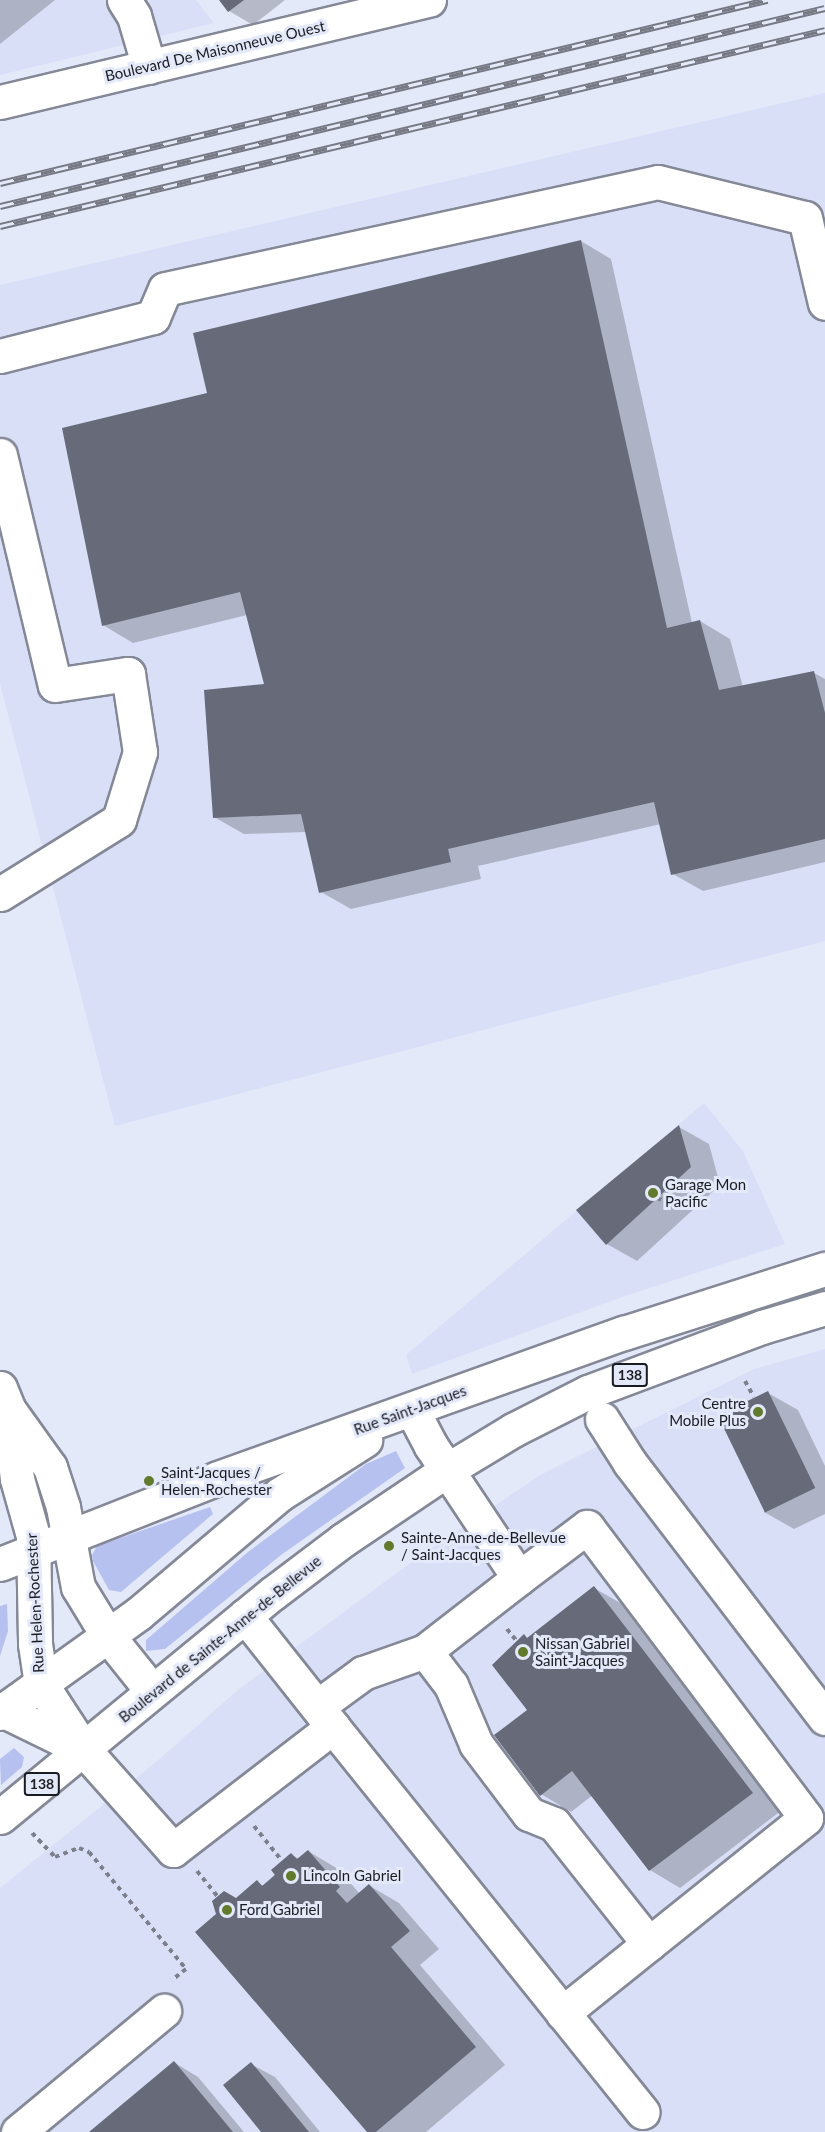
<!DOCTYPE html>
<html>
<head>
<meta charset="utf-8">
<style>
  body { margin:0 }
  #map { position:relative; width:825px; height:2132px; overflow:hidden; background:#e4e9fa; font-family:Lato,sans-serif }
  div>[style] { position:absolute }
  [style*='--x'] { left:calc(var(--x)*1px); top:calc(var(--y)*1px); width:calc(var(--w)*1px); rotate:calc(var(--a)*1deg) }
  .built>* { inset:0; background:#d9dff7 }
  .green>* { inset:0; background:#b6c1ef }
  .shadow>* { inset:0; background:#0003 }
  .building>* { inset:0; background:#676a79; transform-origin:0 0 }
  .path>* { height:4px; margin-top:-2px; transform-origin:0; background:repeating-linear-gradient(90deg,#7d808c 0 4.5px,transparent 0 9px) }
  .roads { filter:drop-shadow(2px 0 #848897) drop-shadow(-2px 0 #848897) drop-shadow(0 2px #848897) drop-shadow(0 -2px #848897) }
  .minor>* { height:33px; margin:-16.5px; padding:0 16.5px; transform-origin:16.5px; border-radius:16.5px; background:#fff }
  .major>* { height:33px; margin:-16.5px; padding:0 16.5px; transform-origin:16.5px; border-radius:16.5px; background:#fff }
  .rail>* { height:7px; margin-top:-3.5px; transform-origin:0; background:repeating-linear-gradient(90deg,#e4e9fa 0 14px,#767984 0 28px); box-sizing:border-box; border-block:2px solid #767984 }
  .dots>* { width:16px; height:16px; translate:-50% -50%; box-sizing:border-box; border:3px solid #e4e9fa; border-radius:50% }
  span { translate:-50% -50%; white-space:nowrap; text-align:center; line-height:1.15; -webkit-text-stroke:6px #e4e9fa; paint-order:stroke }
  .shield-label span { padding:2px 4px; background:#e4e9fa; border:2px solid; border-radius:4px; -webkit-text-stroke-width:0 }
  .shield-label { font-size:14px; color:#1a1c22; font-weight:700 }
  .street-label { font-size:15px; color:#1a1c22 }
  .poi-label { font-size:15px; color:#1a1c22 }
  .left { translate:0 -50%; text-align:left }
  .right { translate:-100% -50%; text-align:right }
</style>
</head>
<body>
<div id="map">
  <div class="built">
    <div style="clip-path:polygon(0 0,196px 0,214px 23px,0 75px)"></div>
    <div style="clip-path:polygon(825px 93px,825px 941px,115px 1126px,0 684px,0 285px)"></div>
    <div style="clip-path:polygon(704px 1103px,743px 1151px,785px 1244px,625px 1296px,412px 1374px,406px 1355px)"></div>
    <div style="clip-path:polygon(825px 1349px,825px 2132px,0 2132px,0 1888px,156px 1762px,239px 1689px,420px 1556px,542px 1474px,754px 1369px)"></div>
  </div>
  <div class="green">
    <div style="clip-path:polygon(396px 1451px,405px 1468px,281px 1555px,165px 1649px,146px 1651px,146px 1640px,248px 1552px,366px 1464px)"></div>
    <div style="clip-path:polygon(210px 1507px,213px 1514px,121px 1592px,109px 1590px,93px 1561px,92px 1555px,97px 1546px)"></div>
    <div style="clip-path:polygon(7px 1604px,8px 1631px,0 1656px,0 1606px)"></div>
    <div style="clip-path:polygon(14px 1748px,24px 1757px,22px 1767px,1px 1785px,0 1759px)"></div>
  </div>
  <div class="shadow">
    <div style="clip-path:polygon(0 0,55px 0,0 44px)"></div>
    <div style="clip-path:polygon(220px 0,285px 0,253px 25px,229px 11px)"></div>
    <div style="clip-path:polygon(581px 241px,611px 259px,692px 623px,700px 621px,730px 639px,743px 687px,814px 673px,825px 679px,825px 862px,703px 891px,673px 874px,661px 824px,478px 866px,481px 879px,351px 909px,321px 892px,306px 832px,244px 834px,214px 817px,266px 685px,247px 615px,133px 643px,103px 625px,209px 394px)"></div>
    <div style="clip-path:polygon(679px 1127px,709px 1144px,720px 1185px,637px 1261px,607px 1244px,578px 1210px)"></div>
    <div style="clip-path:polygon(768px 1393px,798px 1410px,825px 1466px,825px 1514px,794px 1529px,764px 1512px)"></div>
    <div style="clip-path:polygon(594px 1588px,624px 1605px,782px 1810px,680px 1888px,650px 1870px,593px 1795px,571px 1812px,541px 1794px,529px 1711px,524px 1636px,528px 1639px)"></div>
    <div style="clip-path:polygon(308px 1851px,338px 1869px,360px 1894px,370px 1886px,399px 1903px,439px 1949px,420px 1965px,505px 2065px,426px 2132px,369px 2132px,236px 1900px,257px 1882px,264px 1886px,292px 1855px,299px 1859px)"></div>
    <div style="clip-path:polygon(175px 2063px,198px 2077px,244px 2132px,91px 2132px)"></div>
    <div style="clip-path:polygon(251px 2064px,275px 2077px,320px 2132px,263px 2132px)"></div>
  </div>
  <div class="building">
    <div style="clip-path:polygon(219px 0,244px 0,228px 12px)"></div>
    <div style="clip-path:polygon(581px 240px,667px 628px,700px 620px,719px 690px,814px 671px,825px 713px,825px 839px,671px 875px,654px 802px,448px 849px,451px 862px,319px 893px,301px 814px,213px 818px,204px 690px,264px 684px,240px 592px,102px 626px,62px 428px,207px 393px,193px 333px)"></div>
    <div style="clip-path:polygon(679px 1125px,691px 1167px,606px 1245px,576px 1210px)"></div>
    <div style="left:768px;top:1391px;width:108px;height:56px;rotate:64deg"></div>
    <div style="clip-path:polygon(594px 1586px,753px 1793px,649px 1871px,572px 1771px,540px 1796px,494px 1735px,527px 1710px,492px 1665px,524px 1634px,527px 1638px)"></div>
    <div style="clip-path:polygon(308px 1850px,340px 1887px,336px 1891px,347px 1903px,369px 1884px,410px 1931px,391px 1947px,476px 2047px,376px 2132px,367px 2132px,195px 1932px,216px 1914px,212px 1901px,224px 1891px,236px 1898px,257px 1880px,262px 1886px,275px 1875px,271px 1870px,291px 1853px,297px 1859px)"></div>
    <div style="clip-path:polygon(174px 2061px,233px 2132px,89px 2132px)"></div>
    <div style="clip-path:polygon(251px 2062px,309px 2132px,261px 2132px,223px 2085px)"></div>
  </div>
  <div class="path">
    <div style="--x:657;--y:1198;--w:20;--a:24"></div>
    <div style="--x:745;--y:1381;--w:18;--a:61"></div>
    <div style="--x:507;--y:1629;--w:14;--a:51"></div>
    <div style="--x:254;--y:1826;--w:45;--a:51.3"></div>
    <div style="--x:32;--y:1833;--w:33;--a:46"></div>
    <div style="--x:55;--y:1857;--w:26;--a:-21"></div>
    <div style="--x:79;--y:1848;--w:11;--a:22"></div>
    <div style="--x:89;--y:1852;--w:152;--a:50.3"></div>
    <div style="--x:186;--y:1969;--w:18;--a:142"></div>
    <div style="--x:197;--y:1871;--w:32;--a:51"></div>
  </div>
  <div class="roads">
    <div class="minor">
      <div style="--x:124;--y:0;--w:19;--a:58"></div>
      <div style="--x:134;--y:16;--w:53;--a:73.6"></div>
      <div style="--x:0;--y:102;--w:441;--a:-13.4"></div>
      <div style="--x:0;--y:356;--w:158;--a:-14.3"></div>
      <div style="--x:153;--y:317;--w:30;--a:-67"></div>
      <div style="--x:165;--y:289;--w:504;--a:-12.25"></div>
      <div style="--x:658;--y:182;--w:151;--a:13.8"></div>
      <div style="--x:805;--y:218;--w:87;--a:76.8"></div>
      <div style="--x:0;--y:455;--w:236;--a:76.6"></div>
      <div style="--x:55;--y:685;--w:74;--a:-8.6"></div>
      <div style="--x:128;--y:674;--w:79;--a:81.3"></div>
      <div style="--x:140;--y:752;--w:71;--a:107.2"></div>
      <div style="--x:119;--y:820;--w:140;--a:148.1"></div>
      <div style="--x:0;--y:1388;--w:24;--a:68"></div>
      <div style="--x:9;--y:1410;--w:70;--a:54.3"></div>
      <div style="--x:50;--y:1467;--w:42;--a:72"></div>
      <div style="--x:63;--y:1507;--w:81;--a:79.4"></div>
      <div style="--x:78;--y:1587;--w:57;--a:58.5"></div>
      <div style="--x:108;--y:1636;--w:70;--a:51.3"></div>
      <div style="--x:9;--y:1410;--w:69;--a:83.4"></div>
      <div style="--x:17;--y:1479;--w:59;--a:74.3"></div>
      <div style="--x:33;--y:1536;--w:108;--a:88.9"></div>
      <div style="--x:35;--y:1644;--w:40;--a:81.5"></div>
      <div style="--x:41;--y:1684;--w:79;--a:56.9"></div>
      <div style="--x:84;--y:1750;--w:134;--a:48.3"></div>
      <div style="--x:173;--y:1850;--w:202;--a:-37.6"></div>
      <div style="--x:333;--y:1727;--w:142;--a:-128.4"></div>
      <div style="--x:602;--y:1419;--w:52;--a:57.5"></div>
      <div style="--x:630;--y:1463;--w:321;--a:52.6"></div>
      <div style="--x:519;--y:1578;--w:85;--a:-36.9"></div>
      <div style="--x:587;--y:1527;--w:364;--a:53"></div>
      <div style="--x:806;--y:1818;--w:312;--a:141.3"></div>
      <div style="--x:425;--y:1651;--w:43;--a:52.6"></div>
      <div style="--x:451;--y:1685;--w:64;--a:67"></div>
      <div style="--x:476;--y:1744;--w:88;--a:52.9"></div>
      <div style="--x:529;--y:1814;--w:27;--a:22"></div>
      <div style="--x:554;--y:1824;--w:153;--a:51.6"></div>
      <div style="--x:318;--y:1706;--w:56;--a:-36.3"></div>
      <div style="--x:363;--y:1673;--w:66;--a:-19.5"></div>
      <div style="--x:425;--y:1651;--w:119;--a:-37.8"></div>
      <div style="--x:519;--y:1578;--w:159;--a:-123.7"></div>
      <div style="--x:431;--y:1446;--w:41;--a:-117.8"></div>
      <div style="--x:333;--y:1727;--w:494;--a:51.2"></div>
      <div style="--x:18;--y:2132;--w:190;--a:-39.7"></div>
    </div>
    <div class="major">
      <div style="--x:0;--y:1564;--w:234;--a:-21.5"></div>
      <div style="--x:218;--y:1478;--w:431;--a:-19.7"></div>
      <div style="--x:624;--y:1333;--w:211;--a:-17.7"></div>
      <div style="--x:0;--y:1709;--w:93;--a:26"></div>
      <div style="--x:0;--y:1713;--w:170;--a:-35.7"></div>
      <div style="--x:138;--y:1614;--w:186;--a:-40.2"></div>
      <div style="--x:280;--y:1494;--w:101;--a:-32.4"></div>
      <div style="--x:0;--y:1817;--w:353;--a:-39.4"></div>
      <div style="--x:273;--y:1593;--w:88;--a:-37.1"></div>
      <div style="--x:343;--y:1540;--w:125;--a:-33.9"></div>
      <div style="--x:447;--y:1470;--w:77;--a:-31.2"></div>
      <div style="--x:513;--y:1430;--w:84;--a:-26.9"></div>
      <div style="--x:588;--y:1392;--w:186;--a:-20.5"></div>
      <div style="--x:762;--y:1327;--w:66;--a:-16.8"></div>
    </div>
  </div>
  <div class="rail">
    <div style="--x:0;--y:183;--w:789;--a:-13.42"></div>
    <div style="--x:0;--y:206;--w:848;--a:-13.5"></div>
    <div style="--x:0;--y:226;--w:848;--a:-13.36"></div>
  </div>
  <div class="dots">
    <div style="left:653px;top:1193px;background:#627a2c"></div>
    <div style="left:758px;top:1412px;background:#627a2c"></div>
    <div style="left:149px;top:1481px;background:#627a2c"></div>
    <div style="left:389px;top:1546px;background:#627a2c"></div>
    <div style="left:523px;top:1652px;background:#627a2c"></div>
    <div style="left:291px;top:1876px;background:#627a2c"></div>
    <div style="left:227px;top:1910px;background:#627a2c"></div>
  </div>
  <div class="shield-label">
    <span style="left:630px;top:1375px">138</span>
    <span style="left:42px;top:1784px">138</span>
  </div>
  <div class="street-label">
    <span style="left:215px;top:51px;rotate:-13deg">Boulevard De Maisonneuve Ouest</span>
    <span style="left:410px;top:1410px;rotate:-20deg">Rue Saint-Jacques</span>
    <span style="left:35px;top:1603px;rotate:-93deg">Rue Helen-Rochester</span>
    <span style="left:220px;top:1639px;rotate:-39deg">Boulevard de Sainte-Anne-de-Bellevue</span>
  </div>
  <div class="poi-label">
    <span class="left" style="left:665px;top:1193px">Garage Mon<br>Pacific</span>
    <span class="right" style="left:746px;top:1412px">Centre<br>Mobile Plus</span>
    <span class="left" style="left:161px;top:1481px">Saint-Jacques /<br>Helen-Rochester</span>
    <span class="left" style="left:401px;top:1546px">Sainte-Anne-de-Bellevue<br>/ Saint-Jacques</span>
    <span class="left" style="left:535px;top:1652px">Nissan Gabriel<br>Saint-Jacques</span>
    <span class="left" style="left:303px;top:1876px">Lincoln Gabriel</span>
    <span class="left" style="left:239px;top:1910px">Ford Gabriel</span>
  </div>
</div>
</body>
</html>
